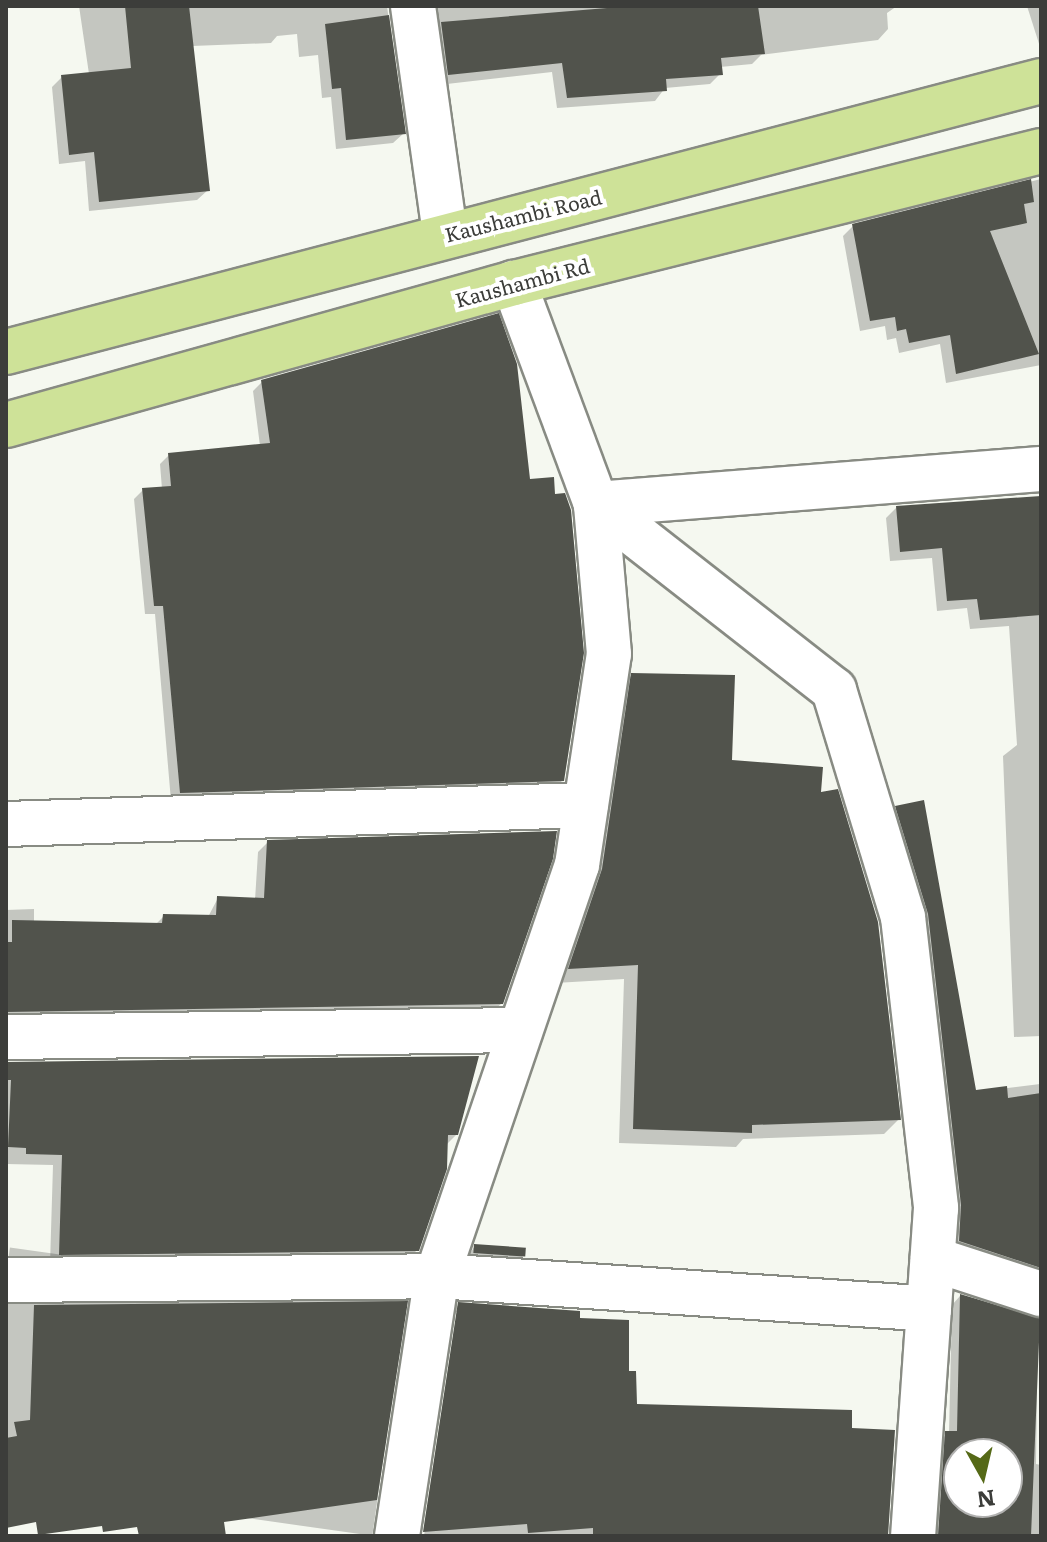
<!DOCTYPE html>
<html>
<head>
<meta charset="utf-8">
<style>
  body { margin:0 }
  #map { position:relative; width:1047px; height:1542px; overflow:hidden; background:#f5f8f0; font-family:Literata,serif }
  div>[style] { position:absolute }
  [style*='--x'] { left:calc(var(--x)*1px); top:calc(var(--y)*1px); width:calc(var(--w)*1px); rotate:calc(var(--a)*1deg) }
  .shadow>* { inset:0; background:#0003; transform-origin:0 0 }
  .building>* { inset:0; background:#51534c; transform-origin:0 0 }
  .roads { filter:drop-shadow(2px 0 #888b83) drop-shadow(-2px 0 #888b83) drop-shadow(0 2px #888b83) drop-shadow(0 -2px #888b83) }
  .minor>* { height:44px; margin:-22px; padding:0 22px; transform-origin:22px; border-radius:22px; background:#fff }
  .major>* { height:44px; margin:-22px; padding:0 22px; transform-origin:22px; border-radius:22px; background:#cee298 }
  span { translate:-50% -50%; white-space:nowrap; text-align:center; line-height:1.15; -webkit-text-stroke:8px #fff; paint-order:stroke }
  .street-label { font-size:20px; color:#3c3d3a }
  .frame { position:absolute; inset:0; border:8px solid #3c3d3a; pointer-events:none }
  .north { position:absolute; left:943px; top:1438px; width:80px; height:80px; box-sizing:border-box; background:#fff; border:2px solid #b1b1b0; border-radius:50%; rotate:172deg; font-size:22px; font-weight:700; line-height:32px; text-align:center; color:#3c3d3a }
  .north::after { content:''; display:block; margin:auto; width:28px; height:36px; background:#556917; clip-path:polygon(50% 0,100% 100%,50% 72%,0 100%) }
</style>
</head>
<body>
<div id="map">
  <div class="shadow">
    <div style="clip-path:polygon(79px 6px,387px 6px,404px 133px,393px 143px,336px 149px,331px 97px,322px 98px,318px 55px,299px 57px,297px 34px,277px 36px,271px 43px,192px 46px,208px 190px,197px 200px,89px 211px,85px 161px,59px 164px,52px 87px,62px 77px,89px 74px)"></div>
    <div style="clip-path:polygon(423px 6px,897px 6px,887px 13px,888px 29px,878px 40px,761px 55px,752px 64px,720px 67px,720px 74px,710px 84px,665px 88px,655px 101px,557px 108px,552px 72px,438px 85px)"></div>
    <div style="clip-path:polygon(1027px 6px,1041px 6px,1041px 50px)"></div>
    <div style="clip-path:polygon(1041px 179px,1041px 365px,946px 383px,940px 344px,899px 353px,896px 338px,887px 340px,885px 326px,860px 331px,843px 236px,853px 226px)"></div>
    <div style="clip-path:polygon(262px 382px,563px 780px,553px 789px,171px 801px,155px 614px,145px 614px,134px 499px,143px 490px,162px 489px,160px 464px,169px 455px,260px 446px,253px 391px)"></div>
    <div style="clip-path:polygon(1041px 498px,1041px 1036px,1014px 1037px,1003px 756px,1017px 745px,1009px 626px,970px 629px,967px 608px,937px 611px,932px 558px,890px 561px,886px 518px,897px 507px)"></div>
    <div style="clip-path:polygon(632px 675px,730px 762px,819px 794px,899px 1119px,884px 1134px,743px 1139px,736px 1147px,619px 1143px,624px 979px,555px 983px,617px 690px)"></div>
    <div style="clip-path:polygon(922px 803px,975px 1092px,1040px 1084px,1041px 1282px,951px 1250px,887px 817px,896px 808px)"></div>
    <div style="clip-path:polygon(268px 842px,502px 1003px,491px 1013px,6px 1021px,6px 910px,34px 909px,34px 922px,155px 925px,164px 916px,208px 917px,218px 898px,255px 900px,258px 852px)"></div>
    <div style="clip-path:polygon(6px 1064px,457px 1134px,446px 1145px,417px 1250px,407px 1260px,50px 1264px,53px 1165px,6px 1164px)"></div>
    <div style="clip-path:polygon(475px 1246px,523px 1256px,514px 1265px,464px 1262px)"></div>
    <div style="clip-path:polygon(evenodd,960px 1296px,1038px 1320px,1036px 1464px,1041px 1465px,1041px 1536px,929px 1536px,937px 1442px,949px 1433px,952px 1305px,960px 1296px,959px 1454px,1007px 1454px,1007px 1502px,959px 1502px,959px 1454px)"></div>
    <div style="left:405px;top:1303px;width:235px;height:399px;rotate:98deg"></div>
    <div style="clip-path:polygon(459px 1305px,578px 1320px,627px 1373px,635px 1406px,850px 1430px,887px 1536px,424px 1536px,459px 1312px,455px 1312px,420px 1536px,415px 1536px,449px 1314px)"></div>
  </div>
  <div class="building">
    <div style="clip-path:polygon(125px 6px,189px 6px,210px 191px,99px 202px,94px 152px,69px 155px,61px 75px,131px 68px)"></div>
    <div style="clip-path:polygon(631px 6px,758px 6px,765px 54px,721px 58px,723px 75px,666px 79px,667px 91px,567px 98px,562px 63px,448px 75px,441px 22px)"></div>
    <div style="clip-path:polygon(389px 15px,406px 134px,346px 140px,341px 88px,332px 89px,325px 24px)"></div>
    <div style="clip-path:polygon(1031px 179px,1034px 202px,1024px 204px,1027px 223px,990px 231px,1039px 354px,956px 374px,950px 335px,909px 343px,906px 329px,897px 331px,895px 317px,870px 321px,852px 224px)"></div>
    <div style="clip-path:polygon(499px 313px,517px 364px,530px 479px,554px 477px,555px 494px,565px 493px,571px 510px,584px 653px,564px 781px,180px 793px,163px 606px,154px 606px,142px 488px,171px 486px,168px 453px,270px 443px,261px 380px)"></div>
    <div style="clip-path:polygon(1041px 496px,1041px 615px,980px 620px,977px 599px,947px 601px,942px 548px,900px 552px,896px 506px)"></div>
    <div style="clip-path:polygon(631px 673px,735px 675px,732px 760px,823px 767px,821px 792px,838px 789px,878px 922px,901px 1120px,752px 1125px,752px 1133px,633px 1129px,638px 965px,568px 969px,602px 869px)"></div>
    <div style="clip-path:polygon(924px 800px,976px 1090px,1007px 1086px,1008px 1098px,1041px 1093px,1041px 1268px,959px 1241px,961px 1205px,928px 914px,895px 806px)"></div>
    <div style="clip-path:polygon(557px 831px,553px 859px,503px 1004px,6px 1012px,6px 942px,12px 942px,12px 920px,162px 923px,163px 914px,216px 915px,217px 896px,264px 898px,267px 840px)"></div>
    <div style="clip-path:polygon(479px 1056px,458px 1135px,448px 1135px,447px 1169px,419px 1251px,59px 1255px,62px 1155px,26px 1154px,26px 1148px,8px 1147px,11px 1080px,6px 1080px,6px 1062px)"></div>
    <div style="left:474px;top:1244px;width:52px;height:9px;rotate:4deg"></div>
    <div style="clip-path:polygon(evenodd,960px 1294px,1040px 1318px,1031px 1536px,938px 1536px,945px 1431px,957px 1431px,960px 1294px,959px 1454px,1007px 1454px,1007px 1502px,959px 1502px,959px 1454px)"></div>
    <div style="clip-path:polygon(408px 1301px,377px 1500px,224px 1522px,226px 1536px,139px 1536px,137px 1527px,103px 1532px,102px 1526px,38px 1535px,36px 1522px,6px 1528px,6px 1438px,17px 1436px,14px 1422px,30px 1420px,34px 1305px)"></div>
    <div style="clip-path:polygon(458px 1302px,580px 1311px,580px 1318px,629px 1320px,629px 1371px,636px 1371px,637px 1404px,852px 1410px,852px 1428px,895px 1430px,888px 1536px,593px 1536px,593px 1528px,528px 1533px,527px 1524px,423px 1532px)"></div>
  </div>
  <div class="roads">
    <div class="minor">
      <div style="--x:413;--y:6;--w:231;--a:82"></div>
      <div style="--x:596;--y:504;--w:302;--a:38"></div>
      <div style="--x:834;--y:690;--w:237;--a:73.1"></div>
      <div style="--x:903;--y:917;--w:293;--a:83.5"></div>
      <div style="--x:936;--y:1208;--w:329;--a:94"></div>
      <div style="--x:596;--y:504;--w:446;--a:-4.5"></div>
      <div style="--x:6;--y:824;--w:580;--a:-1.88"></div>
      <div style="--x:6;--y:1037;--w:514;--a:-0.78"></div>
      <div style="--x:933;--y:1259;--w:114;--a:18"></div>
      <div style="--x:6;--y:1280;--w:431;--a:-0.5"></div>
      <div style="--x:437;--y:1276;--w:493;--a:3.8"></div>
      <div style="--x:397;--y:1536;--w:263;--a:-81.3"></div>
      <div style="--x:437;--y:1276;--w:434;--a:-71.2"></div>
      <div style="--x:577;--y:865;--w:213;--a:-81.4"></div>
      <div style="--x:609;--y:654;--w:151;--a:-95"></div>
      <div style="--x:596;--y:504;--w:236;--a:-110.4"></div>
    </div>
    <div class="major">
      <div style="--x:6;--y:352;--w:1070;--a:-14.67"></div>
      <div style="--x:6;--y:425;--w:527;--a:-15.62"></div>
      <div style="--x:514;--y:283;--w:543;--a:-14.06"></div>
    </div>
  </div>
  <div class="street-label">
    <span style="left:523px;top:215px;rotate:-14deg">Kaushambi Road</span>
    <span style="left:522px;top:282px;rotate:-15deg">Kaushambi Rd</span>
  </div>
  <div class="frame"></div>
  <div class="north">N</div>
</div>
</body>
</html>
